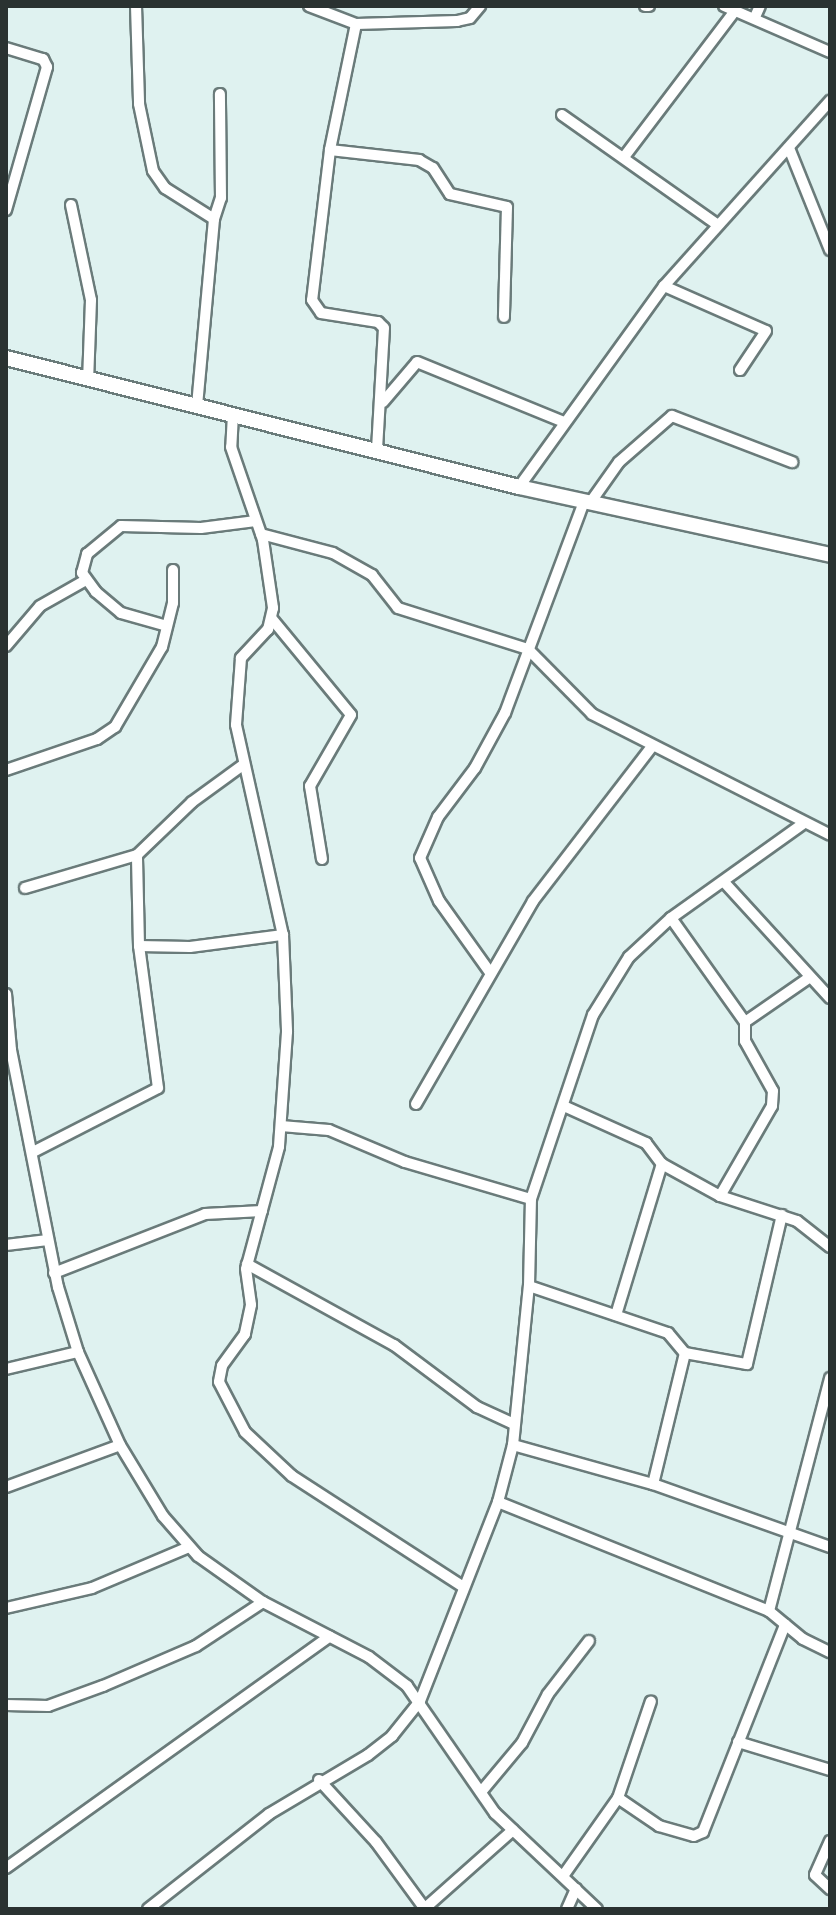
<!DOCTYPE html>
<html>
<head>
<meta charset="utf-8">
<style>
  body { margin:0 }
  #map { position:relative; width:836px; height:1915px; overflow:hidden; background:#dff2f0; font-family:Helvetica,sans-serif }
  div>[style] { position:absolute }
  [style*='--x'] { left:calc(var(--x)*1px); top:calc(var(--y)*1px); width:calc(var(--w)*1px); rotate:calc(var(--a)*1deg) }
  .roads { filter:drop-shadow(2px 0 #6a7b7a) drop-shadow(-2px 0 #6a7b7a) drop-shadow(0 2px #6a7b7a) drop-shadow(0 -2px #6a7b7a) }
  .street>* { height:10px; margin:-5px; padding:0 5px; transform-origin:5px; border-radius:5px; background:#fff }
  .secondary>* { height:14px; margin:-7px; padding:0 7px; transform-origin:7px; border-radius:7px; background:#fff }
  span { translate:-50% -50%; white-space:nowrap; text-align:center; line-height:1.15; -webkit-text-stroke:8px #dff2f0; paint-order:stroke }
  .frame { position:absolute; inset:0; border:8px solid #2a3231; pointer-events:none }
</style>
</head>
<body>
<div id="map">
  <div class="roads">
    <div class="street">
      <div style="--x:136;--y:6;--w:98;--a:88.2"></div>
      <div style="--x:139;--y:104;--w:68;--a:78.2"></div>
      <div style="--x:153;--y:171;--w:21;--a:55"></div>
      <div style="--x:165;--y:188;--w:58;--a:32.3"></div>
      <div style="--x:309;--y:6;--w:50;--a:21"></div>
      <div style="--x:356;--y:24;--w:101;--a:-1.7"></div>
      <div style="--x:457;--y:21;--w:13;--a:-13"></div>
      <div style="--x:470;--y:18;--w:16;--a:-50"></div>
      <div style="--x:645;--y:6;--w:4;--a:0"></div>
      <div style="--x:724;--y:6;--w:116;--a:23.5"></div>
      <div style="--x:755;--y:17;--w:12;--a:-66"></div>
      <div style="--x:356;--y:24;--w:129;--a:101.7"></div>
      <div style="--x:330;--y:150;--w:151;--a:96.8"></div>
      <div style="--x:312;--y:300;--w:16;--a:55"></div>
      <div style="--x:321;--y:313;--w:58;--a:9"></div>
      <div style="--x:378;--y:322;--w:8;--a:45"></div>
      <div style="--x:384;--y:328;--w:121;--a:93.3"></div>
      <div style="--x:6;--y:48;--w:39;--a:17"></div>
      <div style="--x:43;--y:59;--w:9;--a:63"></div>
      <div style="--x:47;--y:67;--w:149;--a:106"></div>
      <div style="--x:562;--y:115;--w:191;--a:35.2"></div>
      <div style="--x:789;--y:148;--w:110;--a:68.1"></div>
      <div style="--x:330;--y:150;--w:90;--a:6.4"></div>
      <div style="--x:419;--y:160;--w:16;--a:30"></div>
      <div style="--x:433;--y:168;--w:31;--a:57"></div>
      <div style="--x:450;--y:194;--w:58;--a:12.8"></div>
      <div style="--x:507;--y:207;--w:110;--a:91.6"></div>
      <div style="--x:624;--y:157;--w:183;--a:-52.8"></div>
      <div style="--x:71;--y:205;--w:97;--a:78.1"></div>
      <div style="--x:91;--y:300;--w:80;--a:92.1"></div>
      <div style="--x:664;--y:286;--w:111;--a:23.8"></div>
      <div style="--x:766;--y:331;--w:47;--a:123.7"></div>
      <div style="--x:383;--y:402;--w:52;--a:-49.6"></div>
      <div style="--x:417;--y:362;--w:159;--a:22.2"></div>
      <div style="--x:197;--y:406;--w:188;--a:-84.8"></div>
      <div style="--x:214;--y:219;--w:22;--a:-72"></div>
      <div style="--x:221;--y:198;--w:104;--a:-90.6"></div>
      <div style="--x:233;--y:414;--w:33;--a:93"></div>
      <div style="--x:231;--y:447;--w:98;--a:71"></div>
      <div style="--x:263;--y:540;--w:69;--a:81.6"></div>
      <div style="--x:273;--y:608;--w:22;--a:103"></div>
      <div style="--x:268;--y:629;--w:40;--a:133"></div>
      <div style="--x:241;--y:658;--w:67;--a:94.3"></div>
      <div style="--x:236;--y:725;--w:215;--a:77.4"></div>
      <div style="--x:283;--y:935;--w:97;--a:87.6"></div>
      <div style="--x:287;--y:1032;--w:115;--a:94"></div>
      <div style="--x:279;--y:1147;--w:126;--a:105.1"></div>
      <div style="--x:246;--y:1269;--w:36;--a:82"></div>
      <div style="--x:251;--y:1305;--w:30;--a:102"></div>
      <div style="--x:245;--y:1334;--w:39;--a:126"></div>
      <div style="--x:222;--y:1366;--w:16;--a:101"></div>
      <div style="--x:219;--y:1382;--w:56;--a:62.5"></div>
      <div style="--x:245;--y:1432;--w:64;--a:43.1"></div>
      <div style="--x:292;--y:1476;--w:202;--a:32.9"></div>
      <div style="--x:519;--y:487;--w:248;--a:-54.2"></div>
      <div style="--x:664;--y:286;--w:249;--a:-48.1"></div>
      <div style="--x:590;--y:503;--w:50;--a:-54.7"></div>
      <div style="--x:619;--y:462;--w:70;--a:-41"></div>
      <div style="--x:672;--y:416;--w:129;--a:21"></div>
      <div style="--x:261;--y:534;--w:74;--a:14.8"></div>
      <div style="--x:333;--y:553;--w:45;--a:29.4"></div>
      <div style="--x:372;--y:575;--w:42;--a:51.8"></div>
      <div style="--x:398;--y:608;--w:136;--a:17.5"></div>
      <div style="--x:528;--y:649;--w:91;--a:45.4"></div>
      <div style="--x:592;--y:714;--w:267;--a:26.9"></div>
      <div style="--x:272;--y:619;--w:124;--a:50.5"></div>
      <div style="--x:351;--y:715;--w:82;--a:120"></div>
      <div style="--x:310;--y:786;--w:74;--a:80.7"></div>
      <div style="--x:167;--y:626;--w:48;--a:-164.2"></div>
      <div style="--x:121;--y:613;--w:33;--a:-140"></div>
      <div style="--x:96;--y:592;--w:24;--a:-126"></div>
      <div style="--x:82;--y:573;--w:20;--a:-75"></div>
      <div style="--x:87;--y:554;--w:44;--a:-39.5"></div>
      <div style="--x:121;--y:526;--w:80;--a:1.4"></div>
      <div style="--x:201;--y:528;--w:55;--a:-7.3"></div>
      <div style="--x:6;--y:646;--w:52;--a:-49.6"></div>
      <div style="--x:40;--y:606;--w:51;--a:-29.6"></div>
      <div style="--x:6;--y:770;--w:96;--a:-18.8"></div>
      <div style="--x:97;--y:739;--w:22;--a:-34"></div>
      <div style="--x:115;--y:727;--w:93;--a:-59.6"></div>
      <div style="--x:162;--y:647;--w:45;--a:-76"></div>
      <div style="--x:173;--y:603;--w:33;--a:-90"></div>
      <div style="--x:724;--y:882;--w:157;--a:47.6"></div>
      <div style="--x:25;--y:888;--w:117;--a:-16.4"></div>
      <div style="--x:671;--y:918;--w:128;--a:54.6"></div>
      <div style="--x:745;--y:1022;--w:19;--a:90"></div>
      <div style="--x:745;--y:1041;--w:57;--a:60.8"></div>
      <div style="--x:773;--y:1091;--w:15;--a:94"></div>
      <div style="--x:772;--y:1106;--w:104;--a:120"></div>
      <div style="--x:139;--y:946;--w:51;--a:1.1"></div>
      <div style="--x:190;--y:947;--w:94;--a:-7.4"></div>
      <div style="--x:489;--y:971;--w:86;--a:-125.5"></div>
      <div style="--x:439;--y:901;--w:47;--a:-113.8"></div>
      <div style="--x:420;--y:858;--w:45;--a:-66.3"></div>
      <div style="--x:438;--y:817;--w:61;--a:-52.9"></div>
      <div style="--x:475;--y:768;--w:63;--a:-61.4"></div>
      <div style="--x:505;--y:713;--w:225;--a:-69.5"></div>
      <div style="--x:6;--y:994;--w:56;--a:84.9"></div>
      <div style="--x:11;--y:1050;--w:242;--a:78.8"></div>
      <div style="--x:58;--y:1287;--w:68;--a:72.9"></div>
      <div style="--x:78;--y:1352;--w:102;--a:65.7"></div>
      <div style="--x:120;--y:1445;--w:83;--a:58.8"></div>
      <div style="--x:163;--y:1516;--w:53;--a:48.8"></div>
      <div style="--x:198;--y:1556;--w:80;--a:35.3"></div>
      <div style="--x:263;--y:1602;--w:119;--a:27.4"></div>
      <div style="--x:369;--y:1657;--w:48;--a:37.3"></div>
      <div style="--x:407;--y:1686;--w:155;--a:55.3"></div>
      <div style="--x:495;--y:1813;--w:140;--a:43.3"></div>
      <div style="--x:745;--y:1022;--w:79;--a:-34.7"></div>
      <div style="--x:416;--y:1104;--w:234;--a:-60"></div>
      <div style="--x:533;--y:901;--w:193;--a:-52.4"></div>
      <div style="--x:566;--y:1107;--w:88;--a:24.2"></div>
      <div style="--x:646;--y:1143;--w:26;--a:53"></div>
      <div style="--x:662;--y:1164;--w:66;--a:28.9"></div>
      <div style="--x:720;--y:1196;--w:81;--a:18"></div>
      <div style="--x:797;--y:1221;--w:42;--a:38.2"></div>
      <div style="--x:281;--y:1126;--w:48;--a:4.8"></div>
      <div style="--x:329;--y:1130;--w:82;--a:22.8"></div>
      <div style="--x:405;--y:1162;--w:131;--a:16.4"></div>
      <div style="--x:35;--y:1151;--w:138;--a:-27.1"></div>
      <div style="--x:158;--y:1088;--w:143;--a:-97.6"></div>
      <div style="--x:139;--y:946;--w:91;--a:-91.3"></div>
      <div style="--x:137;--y:855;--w:76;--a:-43.9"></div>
      <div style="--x:192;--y:802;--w:63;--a:-36"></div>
      <div style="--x:6;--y:1245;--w:42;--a:-6.8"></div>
      <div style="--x:247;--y:1264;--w:168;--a:28.9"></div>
      <div style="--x:394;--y:1345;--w:104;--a:36.8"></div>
      <div style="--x:477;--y:1407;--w:41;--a:24.7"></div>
      <div style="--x:54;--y:1273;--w:162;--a:-21.3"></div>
      <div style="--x:205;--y:1214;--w:57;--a:-3"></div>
      <div style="--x:529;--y:1286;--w:147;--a:18.7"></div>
      <div style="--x:668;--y:1333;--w:26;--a:50"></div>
      <div style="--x:685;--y:1353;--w:135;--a:103.7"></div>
      <div style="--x:616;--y:1315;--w:158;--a:-73.1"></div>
      <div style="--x:685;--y:1353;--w:63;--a:10.1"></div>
      <div style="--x:747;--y:1364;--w:153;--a:-76.8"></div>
      <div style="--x:6;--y:1369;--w:74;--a:-13.3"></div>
      <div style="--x:513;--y:1445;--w:145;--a:15.6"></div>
      <div style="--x:653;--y:1484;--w:188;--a:19.6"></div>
      <div style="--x:6;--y:1487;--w:121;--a:-20.2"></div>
      <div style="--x:498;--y:1502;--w:292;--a:21.9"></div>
      <div style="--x:769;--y:1611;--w:44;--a:39.5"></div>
      <div style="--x:803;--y:1639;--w:30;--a:26"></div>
      <div style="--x:6;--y:1608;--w:88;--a:-13.1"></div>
      <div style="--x:92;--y:1588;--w:105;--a:-22.9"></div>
      <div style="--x:769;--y:1611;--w:241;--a:-75.3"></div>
      <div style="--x:6;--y:1705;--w:42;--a:1.4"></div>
      <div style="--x:48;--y:1706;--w:59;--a:-20"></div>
      <div style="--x:103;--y:1686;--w:101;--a:-23.3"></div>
      <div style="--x:196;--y:1646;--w:80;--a:-33.3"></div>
      <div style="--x:738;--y:1742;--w:96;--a:16.9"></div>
      <div style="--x:319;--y:1780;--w:84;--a:47.4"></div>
      <div style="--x:376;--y:1842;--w:83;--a:53.8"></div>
      <div style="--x:481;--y:1792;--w:64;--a:-50.1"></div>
      <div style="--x:522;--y:1743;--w:55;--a:-62"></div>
      <div style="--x:548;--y:1694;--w:67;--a:-52.3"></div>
      <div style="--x:618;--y:1798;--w:50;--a:34.3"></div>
      <div style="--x:659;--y:1826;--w:36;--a:16"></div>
      <div style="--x:694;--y:1836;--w:10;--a:-24"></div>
      <div style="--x:703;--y:1832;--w:223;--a:-68.4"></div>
      <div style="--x:830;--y:1841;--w:37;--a:114"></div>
      <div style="--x:815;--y:1875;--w:21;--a:43"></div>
      <div style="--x:6;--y:1868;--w:398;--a:-35.6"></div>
      <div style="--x:563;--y:1876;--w:95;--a:-54.8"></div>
      <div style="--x:618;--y:1798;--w:102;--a:-71.2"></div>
      <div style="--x:148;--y:1909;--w:154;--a:-38.1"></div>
      <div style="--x:269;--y:1814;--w:115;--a:-30.8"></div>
      <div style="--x:368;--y:1755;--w:31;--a:-38"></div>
      <div style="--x:392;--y:1736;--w:45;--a:-51.3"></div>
      <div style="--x:420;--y:1701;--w:214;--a:-68.6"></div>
      <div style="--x:498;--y:1502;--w:59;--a:-75.3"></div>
      <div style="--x:513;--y:1445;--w:160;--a:-84.3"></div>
      <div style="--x:529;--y:1286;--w:87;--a:-88.7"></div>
      <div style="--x:531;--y:1199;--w:194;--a:-71.4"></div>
      <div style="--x:593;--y:1015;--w:68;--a:-58.2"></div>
      <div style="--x:629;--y:957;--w:57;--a:-42.9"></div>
      <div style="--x:671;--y:918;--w:163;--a:-35.5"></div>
      <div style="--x:424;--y:1909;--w:119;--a:-41.6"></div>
      <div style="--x:567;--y:1909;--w:22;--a:-66"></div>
    </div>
    <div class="secondary">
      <div style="--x:6;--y:358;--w:529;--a:14.12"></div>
      <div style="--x:519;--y:487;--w:318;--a:12.3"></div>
    </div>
  </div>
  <div class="frame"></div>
</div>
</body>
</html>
